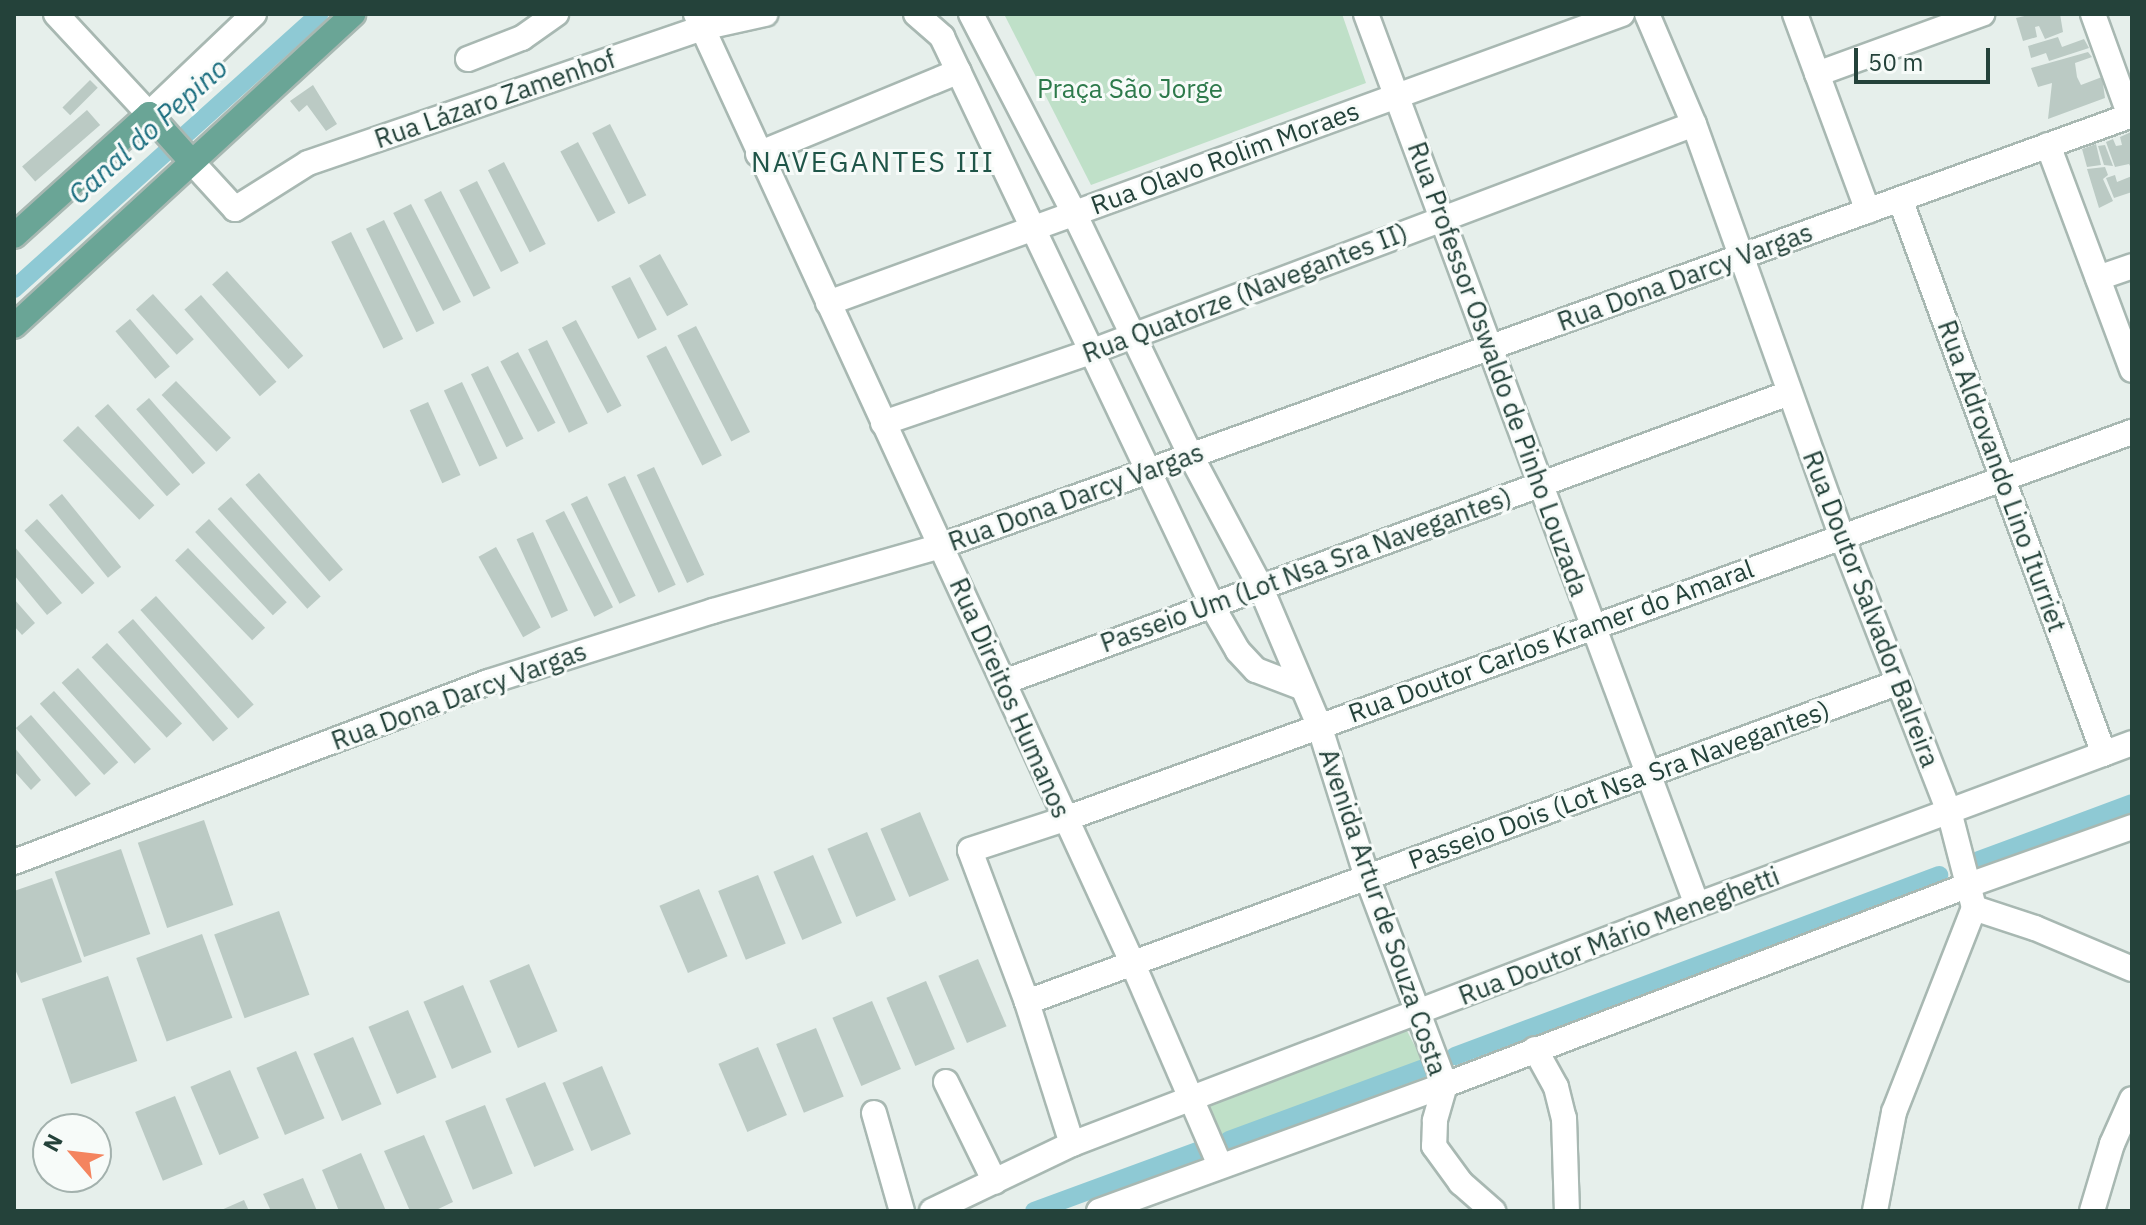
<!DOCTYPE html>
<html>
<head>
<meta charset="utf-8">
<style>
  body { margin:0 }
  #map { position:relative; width:2146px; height:1225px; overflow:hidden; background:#e6efeb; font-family:"IBM Plex Sans",sans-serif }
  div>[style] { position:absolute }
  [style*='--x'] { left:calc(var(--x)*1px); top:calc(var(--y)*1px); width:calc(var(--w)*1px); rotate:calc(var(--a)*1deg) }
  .green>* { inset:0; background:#bfe0c8 }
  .canal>* { height:18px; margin:-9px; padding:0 9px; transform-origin:9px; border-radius:9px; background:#8ec9d4 }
  .building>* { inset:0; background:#bbcac4; transform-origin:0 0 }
  .roads { filter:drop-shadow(2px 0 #a8b8b2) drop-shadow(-2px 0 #a8b8b2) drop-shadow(0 2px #a8b8b2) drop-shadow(0 -2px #a8b8b2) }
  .minor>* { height:24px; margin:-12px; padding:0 12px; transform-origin:12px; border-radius:12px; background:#fff }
  .major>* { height:24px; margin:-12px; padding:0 12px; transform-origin:12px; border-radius:12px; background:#6aa596 }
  span { translate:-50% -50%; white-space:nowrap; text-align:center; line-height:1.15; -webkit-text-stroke:6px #f7fbf9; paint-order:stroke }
  .park-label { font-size:26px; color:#2d7a4b }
  .street-label { font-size:26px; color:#24423a }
  .water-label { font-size:28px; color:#1c6f80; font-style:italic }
  .neighbourhood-label { font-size:28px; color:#1f5548; letter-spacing:2px }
  .frame { position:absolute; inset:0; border:16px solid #24423a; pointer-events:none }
  .north { position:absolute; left:32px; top:1113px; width:80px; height:80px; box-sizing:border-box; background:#f7fbf9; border:2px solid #a3b1ad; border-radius:50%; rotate:298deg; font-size:22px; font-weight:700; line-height:32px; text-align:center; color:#24423a }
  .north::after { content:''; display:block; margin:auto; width:28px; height:36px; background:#f4845f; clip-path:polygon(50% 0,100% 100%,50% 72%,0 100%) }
  .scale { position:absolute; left:1854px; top:48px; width:136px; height:36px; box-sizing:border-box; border:4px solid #24423a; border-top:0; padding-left:10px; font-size:24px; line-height:28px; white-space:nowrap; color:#24423a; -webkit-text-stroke:6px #f7fbf9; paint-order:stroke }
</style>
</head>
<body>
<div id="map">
  <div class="green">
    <div style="clip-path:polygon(1004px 14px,1342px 14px,1366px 83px,1091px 185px)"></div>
    <div style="clip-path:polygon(1406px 1029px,1427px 1069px,1425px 1079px,1226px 1152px,1204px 1106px,1206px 1101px)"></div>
  </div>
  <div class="canal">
    <div style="--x:14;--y:289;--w:411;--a:-42"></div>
    <div style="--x:1979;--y:860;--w:163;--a:-20.4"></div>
    <div style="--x:1455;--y:1056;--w:517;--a:-20.5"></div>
    <div style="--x:1229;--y:1140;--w:205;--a:-20.3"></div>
    <div style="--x:1034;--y:1211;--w:177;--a:-20.2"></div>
  </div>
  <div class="building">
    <div style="clip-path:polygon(2033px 14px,2060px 14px,2063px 32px,2045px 39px,2039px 26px,2035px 27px,2037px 37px,2023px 41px,2016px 18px)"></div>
    <div style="clip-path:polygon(2058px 37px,2062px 47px,2084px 39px,2089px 48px,2049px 61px,2046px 53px,2031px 58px,2028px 46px)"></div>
    <div style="clip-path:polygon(2088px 52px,2092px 57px,2075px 63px,2077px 77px,2081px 85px,2102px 77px,2105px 98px,2048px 119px,2052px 83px,2038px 87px,2031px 68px)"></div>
    <div style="left:90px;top:80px;width:11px;height:39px;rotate:45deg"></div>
    <div style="clip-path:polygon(313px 85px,337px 124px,326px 131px,307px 105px,299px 112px,290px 101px)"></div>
    <div style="left:87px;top:110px;width:20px;height:86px;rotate:49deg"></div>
    <div style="left:610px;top:124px;width:80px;height:20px;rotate:63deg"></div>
    <div style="clip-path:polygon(2131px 132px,2132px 170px,2129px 164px,2115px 167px,2106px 142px,2113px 139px,2116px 146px,2122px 145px,2120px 137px)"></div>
    <div style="left:578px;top:142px;width:80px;height:20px;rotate:62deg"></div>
    <div style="clip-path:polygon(2096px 144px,2101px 165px,2087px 167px,2082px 149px)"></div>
    <div style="clip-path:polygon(2105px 145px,2113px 166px,2104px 165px,2098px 146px)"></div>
    <div style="left:504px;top:162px;width:92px;height:18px;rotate:63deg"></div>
    <div style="clip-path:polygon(2105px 167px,2108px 175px,2103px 179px,2113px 201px,2099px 208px,2087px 169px)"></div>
    <div style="clip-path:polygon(2115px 175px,2117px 182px,2132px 176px,2132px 192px,2114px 198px,2106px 178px)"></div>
    <div style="left:477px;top:181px;width:92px;height:20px;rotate:63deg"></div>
    <div style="left:441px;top:191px;width:109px;height:19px;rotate:63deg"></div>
    <div style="left:411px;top:204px;width:110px;height:20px;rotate:63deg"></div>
    <div style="left:384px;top:220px;width:115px;height:20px;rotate:64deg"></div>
    <div style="left:351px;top:232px;width:119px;height:22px;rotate:64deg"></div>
    <div style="left:660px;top:254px;width:58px;height:24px;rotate:61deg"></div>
    <div style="left:227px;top:271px;width:114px;height:20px;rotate:48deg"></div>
    <div style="left:630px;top:277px;width:59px;height:21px;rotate:63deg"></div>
    <div style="left:153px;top:294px;width:61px;height:23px;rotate:48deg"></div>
    <div style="left:201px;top:295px;width:115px;height:22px;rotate:49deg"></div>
    <div style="left:130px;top:319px;width:62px;height:19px;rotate:50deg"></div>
    <div style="left:576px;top:320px;width:97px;height:16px;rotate:62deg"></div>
    <div style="left:696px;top:326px;width:119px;height:21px;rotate:63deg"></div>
    <div style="left:547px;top:340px;width:93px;height:21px;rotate:64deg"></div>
    <div style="left:666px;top:346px;width:123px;height:22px;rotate:63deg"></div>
    <div style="left:518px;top:352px;width:80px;height:20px;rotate:62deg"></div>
    <div style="left:488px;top:366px;width:81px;height:19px;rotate:64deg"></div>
    <div style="left:176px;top:381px;width:79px;height:20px;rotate:46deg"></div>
    <div style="left:462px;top:382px;width:84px;height:20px;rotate:65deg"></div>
    <div style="left:149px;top:398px;width:86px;height:17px;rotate:49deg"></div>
    <div style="left:428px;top:402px;width:80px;height:20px;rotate:66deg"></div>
    <div style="left:108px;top:404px;width:108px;height:18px;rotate:48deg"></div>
    <div style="left:78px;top:426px;width:110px;height:21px;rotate:46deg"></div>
    <div style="left:654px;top:467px;width:119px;height:19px;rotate:65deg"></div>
    <div style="left:259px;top:473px;width:128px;height:18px;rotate:49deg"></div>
    <div style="left:625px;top:476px;width:120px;height:19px;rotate:65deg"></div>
    <div style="left:62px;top:494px;width:94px;height:17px;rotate:51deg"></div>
    <div style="left:587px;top:496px;width:111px;height:18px;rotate:64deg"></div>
    <div style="left:231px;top:497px;width:134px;height:18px;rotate:48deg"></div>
    <div style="left:564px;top:511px;width:108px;height:21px;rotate:63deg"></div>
    <div style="left:37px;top:519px;width:86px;height:17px;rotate:48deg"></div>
    <div style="left:209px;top:519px;width:114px;height:19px;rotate:47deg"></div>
    <div style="left:533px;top:532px;width:86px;height:18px;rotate:66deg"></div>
    <div style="clip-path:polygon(14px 546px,62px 603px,47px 615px,14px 575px)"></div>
    <div style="left:496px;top:547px;width:92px;height:20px;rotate:61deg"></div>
    <div style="left:188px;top:548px;width:111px;height:18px;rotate:46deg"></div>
    <div style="left:156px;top:596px;width:146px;height:21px;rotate:48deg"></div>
    <div style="clip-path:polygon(14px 599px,35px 623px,22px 635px,14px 626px)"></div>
    <div style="left:133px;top:619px;width:145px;height:20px;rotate:49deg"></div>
    <div style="left:107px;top:643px;width:110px;height:21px;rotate:47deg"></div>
    <div style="left:78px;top:668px;width:109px;height:22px;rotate:48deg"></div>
    <div style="left:54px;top:691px;width:96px;height:19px;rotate:48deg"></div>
    <div style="left:31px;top:715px;width:91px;height:20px;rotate:49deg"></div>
    <div style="clip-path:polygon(14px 747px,41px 780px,31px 790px,14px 771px)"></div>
    <div style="left:920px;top:812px;width:74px;height:43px;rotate:67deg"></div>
    <div style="left:204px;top:820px;width:90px;height:70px;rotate:71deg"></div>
    <div style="left:867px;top:832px;width:74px;height:43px;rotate:67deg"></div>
    <div style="left:121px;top:849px;width:90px;height:70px;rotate:71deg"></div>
    <div style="left:813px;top:855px;width:74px;height:43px;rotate:67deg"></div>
    <div style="left:758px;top:875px;width:74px;height:43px;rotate:68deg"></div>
    <div style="clip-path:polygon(52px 878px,82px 962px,21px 983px,14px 967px,14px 891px)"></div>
    <div style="left:699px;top:889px;width:73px;height:43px;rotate:67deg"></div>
    <div style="left:279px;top:911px;width:89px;height:69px;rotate:70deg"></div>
    <div style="left:202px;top:934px;width:89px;height:70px;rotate:70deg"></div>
    <div style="left:978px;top:959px;width:73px;height:43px;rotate:67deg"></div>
    <div style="left:529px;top:964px;width:73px;height:43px;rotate:67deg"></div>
    <div style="left:108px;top:976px;width:90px;height:70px;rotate:71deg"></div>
    <div style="left:926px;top:981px;width:74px;height:43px;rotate:67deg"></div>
    <div style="left:463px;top:985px;width:73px;height:43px;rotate:67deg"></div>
    <div style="left:872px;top:1001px;width:74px;height:43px;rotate:67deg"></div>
    <div style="left:408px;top:1010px;width:73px;height:43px;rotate:67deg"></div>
    <div style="left:816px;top:1028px;width:74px;height:43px;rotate:68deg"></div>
    <div style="left:353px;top:1037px;width:73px;height:43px;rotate:67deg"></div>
    <div style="left:758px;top:1047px;width:74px;height:43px;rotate:67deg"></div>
    <div style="left:296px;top:1051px;width:73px;height:43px;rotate:67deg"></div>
    <div style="left:602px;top:1066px;width:74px;height:43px;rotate:67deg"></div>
    <div style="left:230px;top:1070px;width:74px;height:43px;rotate:67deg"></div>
    <div style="left:545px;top:1082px;width:74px;height:43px;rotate:67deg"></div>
    <div style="left:175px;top:1096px;width:74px;height:43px;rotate:68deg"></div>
    <div style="left:485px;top:1105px;width:74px;height:43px;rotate:68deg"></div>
    <div style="clip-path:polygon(424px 1135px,453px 1202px,434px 1211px,410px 1211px,384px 1151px)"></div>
    <div style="clip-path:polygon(361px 1153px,386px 1211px,339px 1211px,322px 1170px)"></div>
    <div style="clip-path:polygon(303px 1178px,317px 1211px,271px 1211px,263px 1194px)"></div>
    <div style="clip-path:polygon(244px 1200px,249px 1211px,219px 1211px)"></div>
  </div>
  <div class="roads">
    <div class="minor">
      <div style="--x:56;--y:14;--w:137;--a:47.1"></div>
      <div style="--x:149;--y:114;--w:145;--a:-43.6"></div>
      <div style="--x:696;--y:14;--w:1043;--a:65.3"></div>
      <div style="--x:1132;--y:962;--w:221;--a:66.6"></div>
      <div style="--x:916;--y:14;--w:35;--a:41"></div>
      <div style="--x:942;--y:37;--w:636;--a:64.56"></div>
      <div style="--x:1215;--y:611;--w:46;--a:60.1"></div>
      <div style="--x:1238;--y:651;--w:26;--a:47"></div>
      <div style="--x:1256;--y:670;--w:50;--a:21"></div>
      <div style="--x:971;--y:14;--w:224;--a:62.6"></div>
      <div style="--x:1074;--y:213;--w:270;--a:64.3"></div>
      <div style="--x:1191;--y:456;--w:147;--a:62"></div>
      <div style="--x:1260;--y:586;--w:151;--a:67"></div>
      <div style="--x:1319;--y:725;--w:159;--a:72.5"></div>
      <div style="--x:1367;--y:877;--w:222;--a:69.4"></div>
      <div style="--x:1445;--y:1085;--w:37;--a:106"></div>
      <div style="--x:1435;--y:1121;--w:25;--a:92"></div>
      <div style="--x:1434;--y:1146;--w:46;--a:53.9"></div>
      <div style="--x:1461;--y:1183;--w:43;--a:41.2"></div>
      <div style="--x:1366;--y:14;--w:950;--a:69.62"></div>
      <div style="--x:1647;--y:14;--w:120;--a:66.9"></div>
      <div style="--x:1694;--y:124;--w:439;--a:70.3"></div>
      <div style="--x:1842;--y:537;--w:294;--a:68.7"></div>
      <div style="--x:1949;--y:811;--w:100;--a:75.5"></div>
      <div style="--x:1974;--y:908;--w:219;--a:111.4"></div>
      <div style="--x:1894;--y:1112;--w:101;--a:100.9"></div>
      <div style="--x:1795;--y:14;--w:210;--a:69.7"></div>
      <div style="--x:2093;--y:14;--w:109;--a:70.1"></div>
      <div style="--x:468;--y:59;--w:58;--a:-21.3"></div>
      <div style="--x:522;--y:38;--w:42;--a:-35.2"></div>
      <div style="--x:1817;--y:74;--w:176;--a:-20"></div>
      <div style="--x:2048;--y:145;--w:240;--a:69.5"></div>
      <div style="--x:758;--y:154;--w:217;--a:-22.4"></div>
      <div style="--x:191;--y:161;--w:65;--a:47.5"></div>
      <div style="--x:235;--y:209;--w:86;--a:-32.2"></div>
      <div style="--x:308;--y:163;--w:416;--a:-18.9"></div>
      <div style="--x:702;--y:28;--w:65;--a:-12.5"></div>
      <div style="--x:1900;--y:199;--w:591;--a:69.82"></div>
      <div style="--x:2098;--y:278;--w:36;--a:-19"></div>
      <div style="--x:828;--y:303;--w:845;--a:-20"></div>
      <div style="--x:883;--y:423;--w:222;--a:-18.9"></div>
      <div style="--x:1093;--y:351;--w:642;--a:-20.69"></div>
      <div style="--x:1004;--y:682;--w:837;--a:-20.21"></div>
      <div style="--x:14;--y:862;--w:507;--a:-20.79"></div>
      <div style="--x:488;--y:682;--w:236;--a:-17.5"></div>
      <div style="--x:713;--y:611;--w:237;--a:-15.9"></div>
      <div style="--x:941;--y:546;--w:1267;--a:-19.89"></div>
      <div style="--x:1974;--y:908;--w:64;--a:18.2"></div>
      <div style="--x:2035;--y:928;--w:105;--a:22.9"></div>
      <div style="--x:1027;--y:1002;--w:927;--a:-20.14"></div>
      <div style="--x:1535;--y:1049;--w:43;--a:61.1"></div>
      <div style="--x:1556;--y:1087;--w:32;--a:76"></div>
      <div style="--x:1564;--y:1118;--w:93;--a:88.2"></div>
      <div style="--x:946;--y:1082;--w:111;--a:63.9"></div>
      <div style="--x:874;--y:1113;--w:102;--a:74.1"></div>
      <div style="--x:1072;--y:1144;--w:149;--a:-107.6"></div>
      <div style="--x:1027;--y:1002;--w:162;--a:-110.6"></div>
      <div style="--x:970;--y:850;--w:100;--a:-18.1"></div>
      <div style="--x:1065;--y:819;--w:1135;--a:-19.94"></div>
      <div style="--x:932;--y:1211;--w:155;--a:-25.6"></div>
      <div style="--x:1072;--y:1144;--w:669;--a:-20.93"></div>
      <div style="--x:1697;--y:905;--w:464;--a:-20.4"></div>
      <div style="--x:1099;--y:1211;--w:368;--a:-20"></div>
      <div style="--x:1445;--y:1085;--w:561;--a:-20.89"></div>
      <div style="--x:1969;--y:885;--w:173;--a:-19.6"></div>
      <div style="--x:2092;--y:1211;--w:70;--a:-73.4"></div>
      <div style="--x:2112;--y:1144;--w:49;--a:-66"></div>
    </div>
    <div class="major">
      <div style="--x:14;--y:236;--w:182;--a:-42.1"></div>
      <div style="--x:149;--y:114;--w:63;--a:48.2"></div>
      <div style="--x:14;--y:326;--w:461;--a:-42.6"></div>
    </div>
  </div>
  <div class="park-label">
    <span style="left:1130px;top:89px">Praça São Jorge</span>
  </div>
  <div class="street-label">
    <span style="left:495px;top:99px;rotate:-19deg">Rua Lázaro Zamenhof</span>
    <span style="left:1225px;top:158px;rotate:-20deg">Rua Olavo Rolim Moraes</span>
    <span style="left:1685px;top:277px;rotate:-20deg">Rua Dona Darcy Vargas</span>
    <span style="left:1245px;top:293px;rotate:-21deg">Rua Quatorze (Navegantes II)</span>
    <span style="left:1498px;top:369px;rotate:70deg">Rua Professor Oswaldo de Pinho Louzada</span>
    <span style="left:2002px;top:476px;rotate:70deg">Rua Aldrovando Lino Iturriet</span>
    <span style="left:1076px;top:497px;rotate:-20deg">Rua Dona Darcy Vargas</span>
    <span style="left:1306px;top:570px;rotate:-20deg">Passeio Um (Lot Nsa Sra Navegantes)</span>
    <span style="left:1871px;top:609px;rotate:69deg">Rua Doutor Salvador Balreira</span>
    <span style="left:1551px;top:641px;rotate:-20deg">Rua Doutor Carlos Kramer do Amaral</span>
    <span style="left:459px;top:696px;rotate:-20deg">Rua Dona Darcy Vargas</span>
    <span style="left:1010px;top:698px;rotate:66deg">Rua Direitos Humanos</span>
    <span style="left:1619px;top:785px;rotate:-20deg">Passeio Dois (Lot Nsa Sra Navegantes)</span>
    <span style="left:1383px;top:912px;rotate:71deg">Avenida Artur de Souza Costa</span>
    <span style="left:1619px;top:936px;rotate:-21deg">Rua Doutor Mário Meneghetti</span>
  </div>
  <div class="water-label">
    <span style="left:148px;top:131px;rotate:-42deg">Canal do Pepino</span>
  </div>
  <div class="neighbourhood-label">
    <span style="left:873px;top:162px">NAVEGANTES III</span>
  </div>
  <div class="frame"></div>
  <div class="north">N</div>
  <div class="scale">50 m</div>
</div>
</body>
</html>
